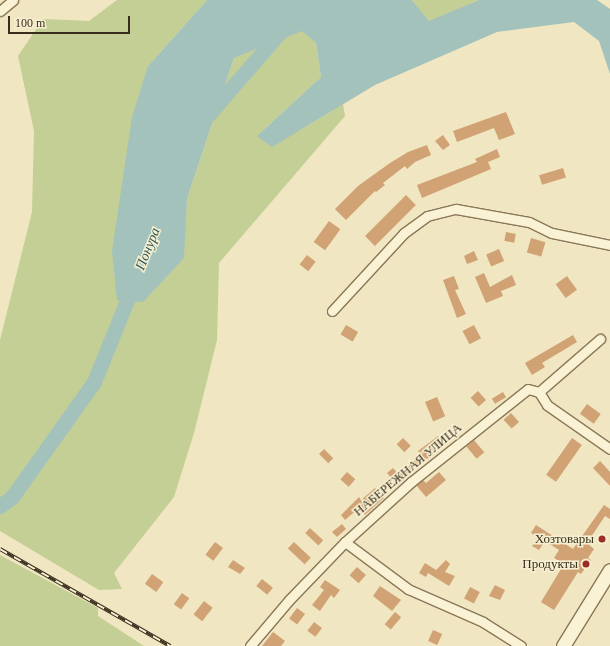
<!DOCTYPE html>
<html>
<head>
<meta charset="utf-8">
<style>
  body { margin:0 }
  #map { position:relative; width:610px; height:646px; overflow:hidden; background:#f0e6c1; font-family:"Times New Roman",serif }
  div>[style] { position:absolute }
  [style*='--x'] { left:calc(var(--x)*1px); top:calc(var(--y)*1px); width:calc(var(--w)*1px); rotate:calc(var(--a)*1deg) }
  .green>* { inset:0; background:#c3cf94 }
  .water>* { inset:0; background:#a4c2bc }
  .river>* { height:15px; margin:-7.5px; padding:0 7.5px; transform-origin:7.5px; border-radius:7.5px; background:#a4c2bc }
  .building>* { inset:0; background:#d0a274; transform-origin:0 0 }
  .roads { filter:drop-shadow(1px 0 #8a7757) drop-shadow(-1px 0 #8a7757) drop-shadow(0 1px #8a7757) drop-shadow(0 -1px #8a7757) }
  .minor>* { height:9px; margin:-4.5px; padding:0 4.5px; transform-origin:4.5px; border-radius:4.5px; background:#faf2d4 }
  .secondary>* { height:13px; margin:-6.5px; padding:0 6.5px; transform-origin:6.5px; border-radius:6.5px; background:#faf2d4 }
  .rail>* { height:4px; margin-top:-2px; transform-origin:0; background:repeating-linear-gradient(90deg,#f7efd1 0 8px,#392d1c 0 16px); box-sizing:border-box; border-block:1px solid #392d1c }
  .dots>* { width:11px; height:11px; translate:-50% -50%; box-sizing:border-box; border:2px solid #f7efd1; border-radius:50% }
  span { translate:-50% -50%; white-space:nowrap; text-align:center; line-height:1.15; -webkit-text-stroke:3px #f7efd1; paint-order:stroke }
  .street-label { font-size:13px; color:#392d1c }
  .poi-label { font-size:13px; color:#392d1c }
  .right { translate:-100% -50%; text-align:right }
  .water-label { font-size:14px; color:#2b595a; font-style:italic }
  .scale { position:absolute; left:8px; top:16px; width:122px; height:18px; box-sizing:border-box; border:2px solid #392d1c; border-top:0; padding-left:5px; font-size:12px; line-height:14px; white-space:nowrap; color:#392d1c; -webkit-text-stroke:3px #f7efd1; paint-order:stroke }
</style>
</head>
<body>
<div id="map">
  <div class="green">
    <div style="clip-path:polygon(117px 0,207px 0,148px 66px,185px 227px,187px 199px,234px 58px,302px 30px,316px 43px,321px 77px,257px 136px,297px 132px,343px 104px,345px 116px,219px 263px,217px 340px,194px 433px,174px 497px,114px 573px,122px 589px,99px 590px,0 531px,0 340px,32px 212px,34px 131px,18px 56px,43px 19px,89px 21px)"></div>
    <div style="clip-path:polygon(412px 0,479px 0,429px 22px)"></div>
    <div style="clip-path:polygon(0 555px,98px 608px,98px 616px,144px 646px,0 646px)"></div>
  </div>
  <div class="water">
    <div style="clip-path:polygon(207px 0,412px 0,429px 21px,479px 0,597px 0,610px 9px,610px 74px,599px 41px,574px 22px,497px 32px,375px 85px,272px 147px,257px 136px,321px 77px,316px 43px,302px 31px,234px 58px,187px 199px,184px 258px,143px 302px,117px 300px,112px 251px,132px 117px,148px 66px)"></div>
  </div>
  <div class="river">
    <div style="--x:208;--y:115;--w:152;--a:-49"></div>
    <div style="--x:0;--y:506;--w:15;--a:-37"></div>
    <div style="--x:12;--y:497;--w:141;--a:-54.5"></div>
    <div style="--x:94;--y:382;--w:107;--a:-68"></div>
  </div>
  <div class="building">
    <div style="clip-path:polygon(506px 112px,515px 134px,499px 140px,494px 128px,457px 142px,453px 131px)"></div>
    <div style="clip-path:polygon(443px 135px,450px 145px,443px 150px,435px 141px)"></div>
    <div style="clip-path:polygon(427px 145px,431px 155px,415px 162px,407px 169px,405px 166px,383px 183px,385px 185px,376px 192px,375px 191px,346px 220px,335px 209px,358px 186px,390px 163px,408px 152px)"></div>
    <div style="clip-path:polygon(497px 149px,500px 157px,488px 162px,491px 169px,422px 198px,417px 185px,477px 162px,475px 159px)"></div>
    <div style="left:563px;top:168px;width:10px;height:25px;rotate:73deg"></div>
    <div style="left:406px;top:195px;width:14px;height:58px;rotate:45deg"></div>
    <div style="left:329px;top:221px;width:14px;height:26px;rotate:36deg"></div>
    <div style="left:506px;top:232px;width:10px;height:9px;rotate:11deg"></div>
    <div style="left:531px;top:238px;width:15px;height:15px;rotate:16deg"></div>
    <div style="left:499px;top:249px;width:13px;height:14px;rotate:67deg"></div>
    <div style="clip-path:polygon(474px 251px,478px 260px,467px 264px,464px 256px)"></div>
    <div style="left:307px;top:255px;width:11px;height:12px;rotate:38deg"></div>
    <div style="clip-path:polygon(484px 273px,490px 287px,512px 275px,516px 285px,501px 291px,503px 296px,486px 303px,475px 277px)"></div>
    <div style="clip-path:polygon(454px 276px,459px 289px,455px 290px,466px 314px,457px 318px,443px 280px)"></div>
    <div style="left:567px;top:276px;width:17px;height:14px;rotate:54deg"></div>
    <div style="left:346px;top:325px;width:14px;height:11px;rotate:30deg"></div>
    <div style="left:474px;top:325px;width:15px;height:13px;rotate:62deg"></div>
    <div style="clip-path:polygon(573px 335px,577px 342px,542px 363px,545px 367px,532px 375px,525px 363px)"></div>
    <div style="left:478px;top:391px;width:12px;height:10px;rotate:48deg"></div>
    <div style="left:503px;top:392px;width:6px;height:13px;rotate:59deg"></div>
    <div style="left:437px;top:397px;width:21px;height:13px;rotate:67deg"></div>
    <div style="left:587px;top:404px;width:17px;height:12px;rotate:36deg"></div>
    <div style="left:511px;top:413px;width:12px;height:10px;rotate:48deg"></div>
    <div style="clip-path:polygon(438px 436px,444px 444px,398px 485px,387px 473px,393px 468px,399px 475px,421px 455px,418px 451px)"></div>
    <div style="left:403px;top:438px;width:11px;height:9px;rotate:45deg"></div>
    <div style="left:572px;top:438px;width:12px;height:45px;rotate:35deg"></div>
    <div style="left:474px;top:440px;width:16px;height:10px;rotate:50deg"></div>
    <div style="left:324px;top:449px;width:13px;height:7px;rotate:45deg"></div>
    <div style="clip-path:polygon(600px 461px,610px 472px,610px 486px,593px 468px)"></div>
    <div style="left:347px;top:472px;width:11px;height:10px;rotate:41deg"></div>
    <div style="clip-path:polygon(439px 472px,446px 480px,426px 497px,416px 485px,423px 480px,426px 483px)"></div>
    <div style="clip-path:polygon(375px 488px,384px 498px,365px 515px,359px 508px,345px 520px,341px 515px,359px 497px,361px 500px)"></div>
    <div style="clip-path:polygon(604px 505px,610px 509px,610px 519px,605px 516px,587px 543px,594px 549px,588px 558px,591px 560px,581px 574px,578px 572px,554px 610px,541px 602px,564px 564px,554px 558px,559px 550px,545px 541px,539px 550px,532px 546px,538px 537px,531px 533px,536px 525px,573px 549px)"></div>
    <div style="clip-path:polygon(342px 524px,346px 529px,337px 537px,332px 532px)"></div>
    <div style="left:310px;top:528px;width:18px;height:7px;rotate:43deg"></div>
    <div style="left:215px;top:542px;width:10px;height:16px;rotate:37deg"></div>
    <div style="left:294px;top:542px;width:23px;height:9px;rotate:43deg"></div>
    <div style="clip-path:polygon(233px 560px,245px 568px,240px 574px,228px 567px)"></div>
    <div style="clip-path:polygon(446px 560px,450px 564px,445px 572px,455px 576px,449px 586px,428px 573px,426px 577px,419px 573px,425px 563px,436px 570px)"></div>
    <div style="left:357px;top:567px;width:12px;height:11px;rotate:42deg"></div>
    <div style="left:152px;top:574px;width:14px;height:12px;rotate:36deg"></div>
    <div style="left:262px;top:579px;width:14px;height:9px;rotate:39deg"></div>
    <div style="clip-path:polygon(325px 580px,340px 590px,334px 598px,331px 595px,320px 611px,312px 605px,324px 590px,320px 587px)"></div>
    <div style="clip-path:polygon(495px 585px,505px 590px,500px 600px,489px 596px)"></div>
    <div style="clip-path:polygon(380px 586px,401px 600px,392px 611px,373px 596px)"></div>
    <div style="left:470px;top:587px;width:11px;height:13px;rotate:27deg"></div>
    <div style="left:182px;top:593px;width:9px;height:14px;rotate:36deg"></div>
    <div style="left:204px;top:601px;width:11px;height:17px;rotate:38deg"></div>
    <div style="left:297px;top:608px;width:10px;height:13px;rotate:37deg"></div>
    <div style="left:395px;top:612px;width:8px;height:16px;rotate:40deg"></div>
    <div style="left:314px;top:622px;width:10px;height:11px;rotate:37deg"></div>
    <div style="left:433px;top:630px;width:10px;height:12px;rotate:24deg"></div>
    <div style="clip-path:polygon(273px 632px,285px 641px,281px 646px,262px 646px)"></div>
  </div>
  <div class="roads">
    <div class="minor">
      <div style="--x:0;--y:11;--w:17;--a:-40"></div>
      <div style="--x:332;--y:311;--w:106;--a:-47.3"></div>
      <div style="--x:404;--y:233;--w:29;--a:-36"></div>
      <div style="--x:427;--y:216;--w:30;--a:-14"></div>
      <div style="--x:456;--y:209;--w:74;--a:10.1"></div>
      <div style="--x:529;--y:222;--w:25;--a:26"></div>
      <div style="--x:552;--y:233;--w:59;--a:11.7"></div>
      <div style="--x:539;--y:392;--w:15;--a:58"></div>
      <div style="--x:547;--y:405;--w:77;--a:34.9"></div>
      <div style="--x:345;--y:542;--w:79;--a:36.7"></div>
      <div style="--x:408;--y:589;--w:82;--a:23.7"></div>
      <div style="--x:483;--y:622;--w:45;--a:32.3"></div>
      <div style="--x:250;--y:646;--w:60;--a:-49.7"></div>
      <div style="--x:289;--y:600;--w:81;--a:-46"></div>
      <div style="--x:345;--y:542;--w:89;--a:-42.3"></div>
      <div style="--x:411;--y:482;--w:149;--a:-38.5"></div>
      <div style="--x:528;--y:389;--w:11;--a:15"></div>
      <div style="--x:539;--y:392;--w:81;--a:-41"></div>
    </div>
    <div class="secondary">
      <div style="--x:563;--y:646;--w:89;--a:-58.3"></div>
    </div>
  </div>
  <div class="rail">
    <div style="--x:0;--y:549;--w:196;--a:29.7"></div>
  </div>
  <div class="dots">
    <div style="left:602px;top:539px;background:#9c2d24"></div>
    <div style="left:586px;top:564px;background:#9c2d24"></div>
  </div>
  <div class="street-label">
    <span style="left:408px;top:470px;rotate:-40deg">НАБЕРЕЖНАЯ УЛИЦА</span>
  </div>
  <div class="poi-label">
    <span class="right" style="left:594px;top:539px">Хозтовары</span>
    <span class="right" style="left:578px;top:564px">Продукты</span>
  </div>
  <div class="water-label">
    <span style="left:148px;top:249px;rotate:-68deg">Понура</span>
  </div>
  <div class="scale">100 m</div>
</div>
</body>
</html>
